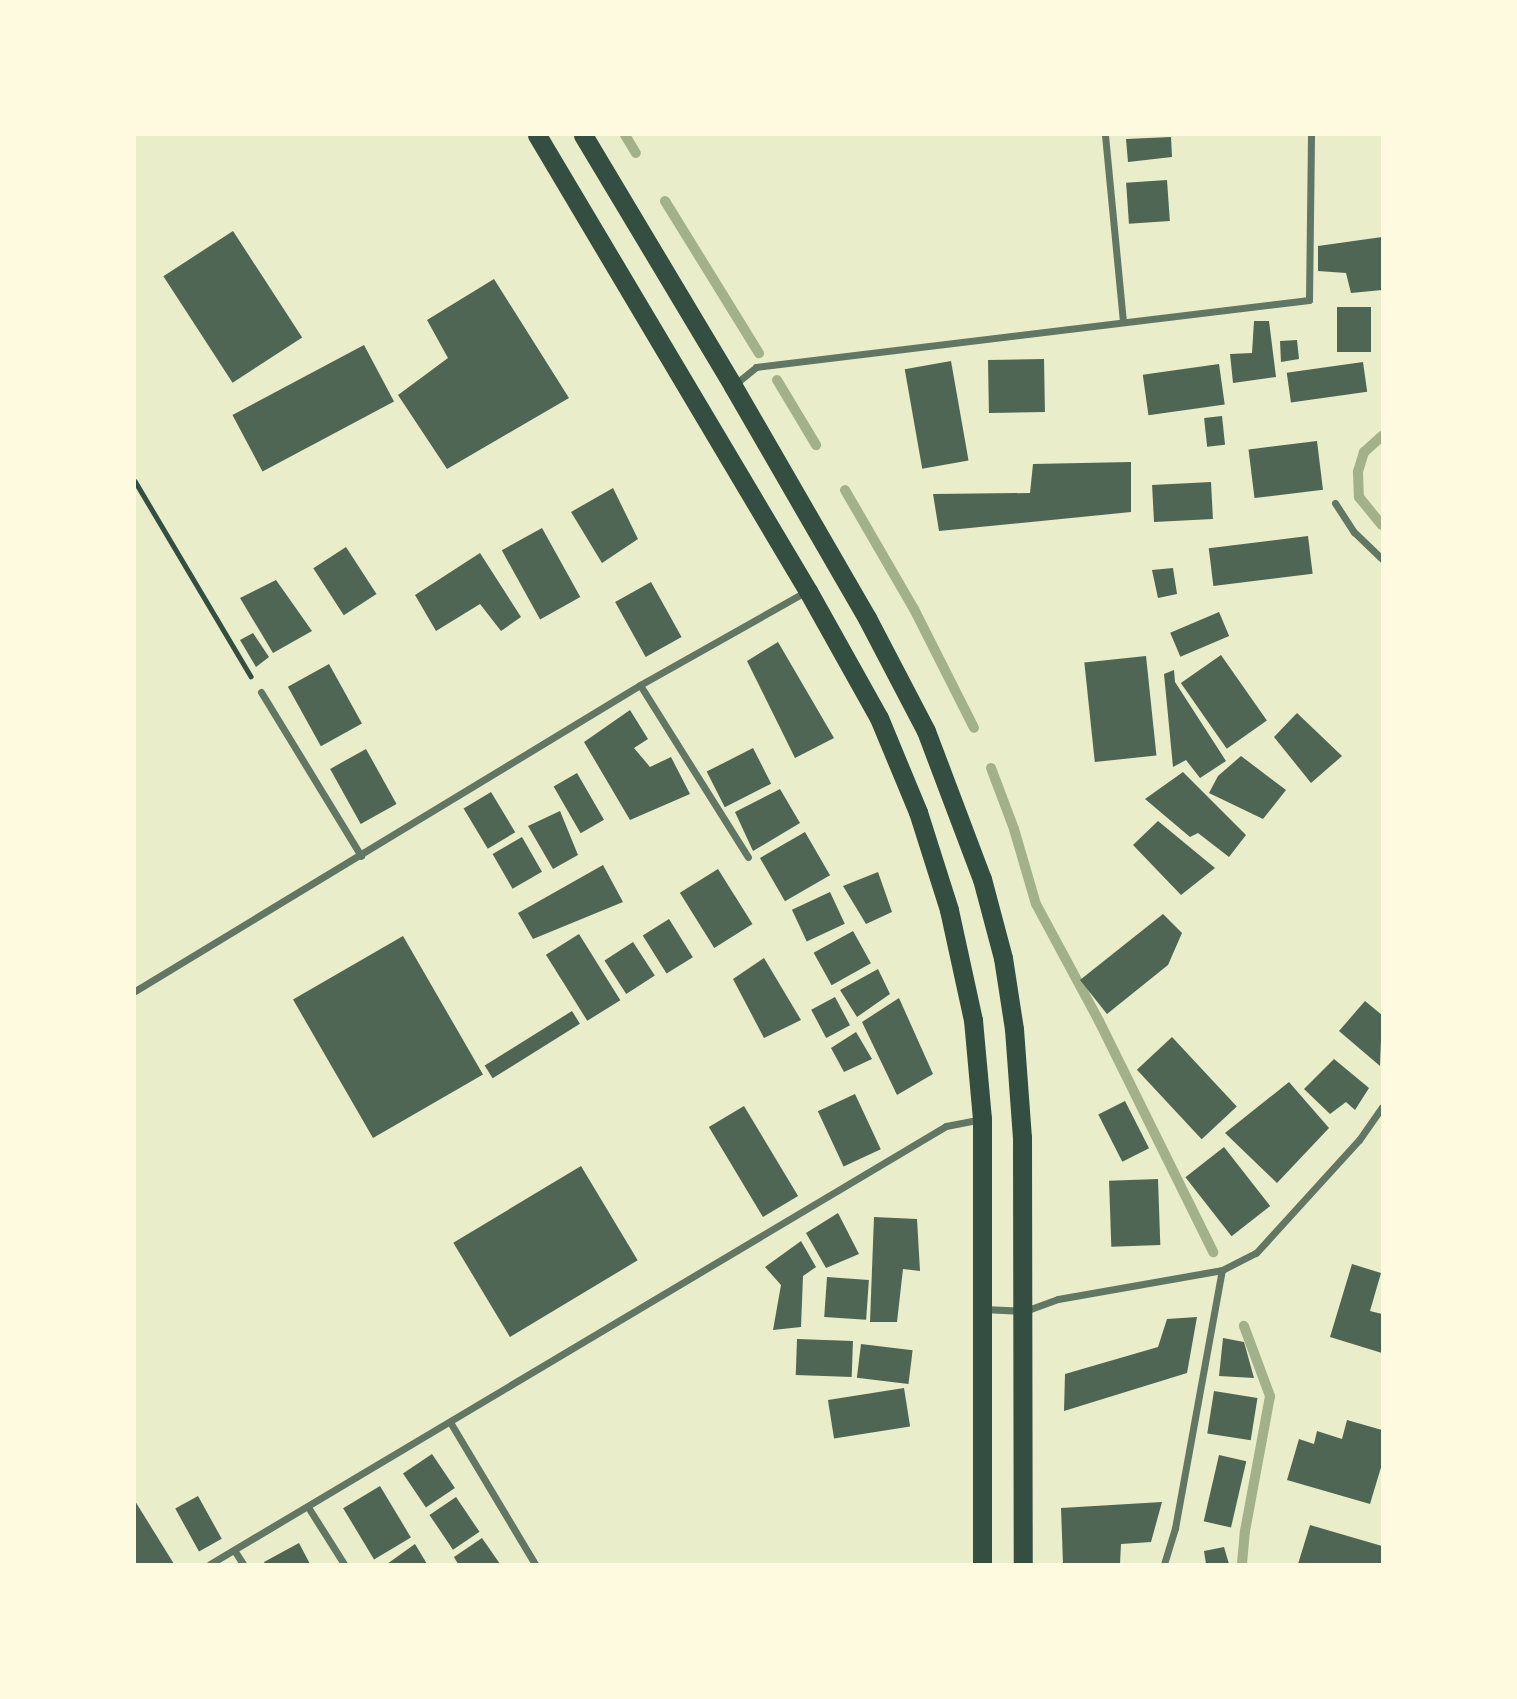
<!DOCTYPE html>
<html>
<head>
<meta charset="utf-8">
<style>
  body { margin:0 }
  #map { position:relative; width:1517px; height:1699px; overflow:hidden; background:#e9edc9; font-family:"Golos Text",sans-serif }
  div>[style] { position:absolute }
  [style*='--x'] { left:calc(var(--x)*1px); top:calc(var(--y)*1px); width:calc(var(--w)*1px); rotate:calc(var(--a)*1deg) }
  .stream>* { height:10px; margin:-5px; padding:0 5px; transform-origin:5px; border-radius:5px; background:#a3b18a }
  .building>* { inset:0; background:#4f6655; transform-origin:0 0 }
  .path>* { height:4.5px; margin:-2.25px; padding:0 2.25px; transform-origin:2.25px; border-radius:2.25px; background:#344e41 }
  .minor>* { height:7px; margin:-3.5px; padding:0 3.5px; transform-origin:3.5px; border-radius:3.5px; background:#617663 }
  .trunk>* { height:19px; margin:-9.5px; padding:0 9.5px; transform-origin:9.5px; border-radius:9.5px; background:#344e41 }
  span { translate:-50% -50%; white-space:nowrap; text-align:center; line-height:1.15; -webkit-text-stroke:5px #fefae0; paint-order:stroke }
  .frame { position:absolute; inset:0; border:136px solid #fefae0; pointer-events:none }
</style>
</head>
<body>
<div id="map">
  <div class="stream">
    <div style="--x:625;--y:135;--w:21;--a:59"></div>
    <div style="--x:665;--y:201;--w:179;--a:58.3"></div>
    <div style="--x:777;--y:380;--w:76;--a:59"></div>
    <div style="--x:1382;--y:436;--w:24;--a:138"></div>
    <div style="--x:1364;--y:452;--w:21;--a:107"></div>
    <div style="--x:1358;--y:472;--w:25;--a:88"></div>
    <div style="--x:1359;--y:497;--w:36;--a:51"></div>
    <div style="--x:845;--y:490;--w:138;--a:59.9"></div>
    <div style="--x:914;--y:609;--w:133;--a:63.2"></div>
    <div style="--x:991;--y:768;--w:65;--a:69.3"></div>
    <div style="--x:1014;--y:829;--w:78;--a:73.7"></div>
    <div style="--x:1036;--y:904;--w:133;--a:61.7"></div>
    <div style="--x:1099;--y:1021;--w:258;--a:63.7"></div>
    <div style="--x:1242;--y:1564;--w:33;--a:-85"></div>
    <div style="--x:1245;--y:1531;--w:137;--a:-79.5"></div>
    <div style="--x:1270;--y:1396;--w:75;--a:-110.4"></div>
  </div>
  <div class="building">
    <div style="clip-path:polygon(1171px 137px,1172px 157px,1128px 162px,1126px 139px)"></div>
    <div style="left:1167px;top:180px;width:41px;height:41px;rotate:86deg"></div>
    <div style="left:233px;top:231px;width:127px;height:83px;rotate:57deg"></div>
    <div style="clip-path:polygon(1382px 237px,1382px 290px,1351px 293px,1346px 273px,1318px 271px,1318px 246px)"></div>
    <div style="clip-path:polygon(494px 279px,569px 398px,447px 469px,398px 395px,448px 358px,427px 320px)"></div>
    <div style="left:1371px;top:307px;width:45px;height:34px;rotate:90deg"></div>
    <div style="clip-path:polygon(1254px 321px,1269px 321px,1276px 377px,1233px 383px,1230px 354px,1252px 353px)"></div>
    <div style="clip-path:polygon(1297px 340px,1299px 359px,1281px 362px,1280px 341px)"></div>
    <div style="left:364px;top:345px;width:64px;height:149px;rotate:62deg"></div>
    <div style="left:1044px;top:359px;width:53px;height:56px;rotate:89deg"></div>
    <div style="left:951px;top:361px;width:101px;height:47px;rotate:80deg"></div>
    <div style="left:1363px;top:362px;width:30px;height:77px;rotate:82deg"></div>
    <div style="left:1219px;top:364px;width:41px;height:77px;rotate:82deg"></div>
    <div style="left:1222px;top:416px;width:29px;height:18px;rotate:84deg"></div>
    <div style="left:1317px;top:441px;width:49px;height:69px;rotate:83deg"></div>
    <div style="clip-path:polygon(1131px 462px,1131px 512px,939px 531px,933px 494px,1030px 493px,1033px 464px)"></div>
    <div style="left:1211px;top:482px;width:37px;height:59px;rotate:87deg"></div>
    <div style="clip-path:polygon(613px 488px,638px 539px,602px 563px,571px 512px)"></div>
    <div style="left:542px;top:528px;width:79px;height:46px;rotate:61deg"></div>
    <div style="left:1308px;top:536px;width:38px;height:100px;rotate:83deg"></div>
    <div style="left:346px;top:547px;width:56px;height:39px;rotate:57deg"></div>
    <div style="clip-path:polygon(480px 553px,521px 617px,501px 631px,480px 604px,436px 631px,415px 595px)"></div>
    <div style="clip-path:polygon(1173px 568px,1177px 594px,1158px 598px,1152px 570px)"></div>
    <div style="clip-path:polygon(276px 580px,312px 631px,273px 653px,240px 598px)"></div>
    <div style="left:651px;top:582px;width:63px;height:41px;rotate:61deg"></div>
    <div style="left:1219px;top:612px;width:26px;height:53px;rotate:67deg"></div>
    <div style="clip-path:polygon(253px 633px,269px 657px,256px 667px,240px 640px)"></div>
    <div style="clip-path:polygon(778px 642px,834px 738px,795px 758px,747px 661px)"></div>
    <div style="left:1221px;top:655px;width:80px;height:49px;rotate:55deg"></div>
    <div style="left:1146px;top:656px;width:100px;height:62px;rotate:84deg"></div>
    <div style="left:329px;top:664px;width:68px;height:47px;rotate:61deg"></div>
    <div style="clip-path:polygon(1174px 670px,1175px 682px,1226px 761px,1200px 778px,1186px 760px,1173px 767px,1164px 674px)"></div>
    <div style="clip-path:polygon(630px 710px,648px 739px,634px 748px,650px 767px,671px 757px,690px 794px,630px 820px,584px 742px)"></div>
    <div style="clip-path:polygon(1297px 713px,1342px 756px,1311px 783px,1274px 737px)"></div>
    <div style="left:753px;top:748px;width:40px;height:52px;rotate:63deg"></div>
    <div style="left:366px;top:749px;width:63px;height:41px;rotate:61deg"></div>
    <div style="clip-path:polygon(1241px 756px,1286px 790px,1263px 819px,1209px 793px,1218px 776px)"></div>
    <div style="clip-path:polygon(1183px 772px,1246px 835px,1229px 857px,1198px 833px,1190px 837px,1145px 799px)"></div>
    <div style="left:577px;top:773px;width:54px;height:27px;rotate:60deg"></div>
    <div style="clip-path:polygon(780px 789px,800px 823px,753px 851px,735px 812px)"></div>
    <div style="left:491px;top:792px;width:47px;height:32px;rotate:59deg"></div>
    <div style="clip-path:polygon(560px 811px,578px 855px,553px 869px,528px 826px)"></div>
    <div style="clip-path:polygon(1158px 821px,1215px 868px,1181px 895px,1133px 845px)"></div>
    <div style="left:805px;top:832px;width:50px;height:52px;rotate:60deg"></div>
    <div style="left:522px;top:837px;width:40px;height:34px;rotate:60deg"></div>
    <div style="clip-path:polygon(603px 865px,623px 902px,533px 939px,518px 913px)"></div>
    <div style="left:718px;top:869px;width:65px;height:45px;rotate:58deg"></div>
    <div style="clip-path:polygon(878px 872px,892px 912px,866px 924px,843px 886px)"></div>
    <div style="left:830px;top:892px;width:35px;height:42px;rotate:65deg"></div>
    <div style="clip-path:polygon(1163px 914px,1182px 933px,1168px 965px,1107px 1014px,1080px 980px)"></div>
    <div style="left:669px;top:919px;width:45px;height:31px;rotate:58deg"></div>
    <div style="left:853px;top:931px;width:37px;height:45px;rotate:61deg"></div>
    <div style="left:579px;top:934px;width:78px;height:39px;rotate:58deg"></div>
    <div style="left:403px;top:936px;width:160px;height:127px;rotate:60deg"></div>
    <div style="left:633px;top:942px;width:40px;height:34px;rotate:57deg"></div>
    <div style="clip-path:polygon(764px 958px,801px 1020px,764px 1038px,733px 979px)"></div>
    <div style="clip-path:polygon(878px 969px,890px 994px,857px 1017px,840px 990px)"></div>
    <div style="left:835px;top:997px;width:32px;height:27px;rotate:62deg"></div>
    <div style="clip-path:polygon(899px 998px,933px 1074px,897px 1095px,862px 1022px)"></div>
    <div style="clip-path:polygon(1365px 1001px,1382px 1015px,1380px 1066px,1339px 1031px)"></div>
    <div style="left:572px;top:1011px;width:15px;height:103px;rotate:58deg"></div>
    <div style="clip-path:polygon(856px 1032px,872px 1059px,844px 1072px,831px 1048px)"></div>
    <div style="left:1172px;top:1037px;width:95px;height:48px;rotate:47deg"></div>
    <div style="clip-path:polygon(1334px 1059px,1369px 1088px,1355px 1110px,1346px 1102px,1330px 1114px,1304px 1089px)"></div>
    <div style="clip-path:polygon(1289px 1082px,1329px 1128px,1277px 1183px,1225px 1133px)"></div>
    <div style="left:855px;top:1094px;width:61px;height:41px;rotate:65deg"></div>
    <div style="left:1125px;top:1101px;width:53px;height:30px;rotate:63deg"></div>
    <div style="left:744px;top:1106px;width:105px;height:41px;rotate:59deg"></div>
    <div style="left:1224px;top:1147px;width:75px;height:49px;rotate:52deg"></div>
    <div style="left:581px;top:1166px;width:110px;height:149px;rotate:59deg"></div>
    <div style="left:1158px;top:1179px;width:66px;height:49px;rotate:88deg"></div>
    <div style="clip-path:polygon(838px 1213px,859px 1254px,826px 1268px,806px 1233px)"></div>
    <div style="clip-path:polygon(874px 1217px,917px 1219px,920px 1271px,903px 1269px,897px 1322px,870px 1322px)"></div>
    <div style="clip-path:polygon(801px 1241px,816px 1267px,803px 1276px,801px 1327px,773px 1330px,781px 1285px,765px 1267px)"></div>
    <div style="clip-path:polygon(1352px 1264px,1381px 1273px,1370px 1311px,1382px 1314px,1382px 1353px,1330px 1337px)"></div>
    <div style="left:827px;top:1277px;width:42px;height:40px;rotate:4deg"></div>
    <div style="clip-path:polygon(1197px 1317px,1187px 1373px,1064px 1411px,1065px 1374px,1158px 1347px,1167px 1319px)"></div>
    <div style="clip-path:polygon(1223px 1338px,1244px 1342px,1254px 1378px,1219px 1376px)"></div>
    <div style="left:797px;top:1339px;width:56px;height:36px;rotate:2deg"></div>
    <div style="left:861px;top:1344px;width:52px;height:34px;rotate:7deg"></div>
    <div style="left:904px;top:1388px;width:39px;height:77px;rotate:81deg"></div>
    <div style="left:1214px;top:1391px;width:44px;height:43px;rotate:9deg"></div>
    <div style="clip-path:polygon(1347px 1420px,1382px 1430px,1382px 1464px,1370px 1504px,1287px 1480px,1299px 1439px,1314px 1444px,1317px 1431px,1342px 1439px)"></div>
    <div style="left:432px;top:1454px;width:41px;height:35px;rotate:56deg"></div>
    <div style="left:1219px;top:1455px;width:28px;height:68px;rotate:13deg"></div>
    <div style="left:380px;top:1486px;width:60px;height:43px;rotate:59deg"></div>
    <div style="left:198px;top:1496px;width:49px;height:26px;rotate:61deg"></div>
    <div style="left:456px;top:1497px;width:42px;height:32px;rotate:56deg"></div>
    <div style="clip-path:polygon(135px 1501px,174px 1564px,135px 1564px)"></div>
    <div style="clip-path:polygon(1162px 1502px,1151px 1542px,1121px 1544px,1120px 1564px,1063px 1564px,1061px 1508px)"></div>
    <div style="clip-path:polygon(1310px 1525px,1382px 1546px,1382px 1564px,1298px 1564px)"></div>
    <div style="clip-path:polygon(482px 1538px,500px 1564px,458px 1564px,454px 1557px)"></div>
    <div style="clip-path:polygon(299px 1543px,310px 1564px,265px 1564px,264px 1562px)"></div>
    <div style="clip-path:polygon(415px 1544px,427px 1564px,387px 1564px)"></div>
    <div style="clip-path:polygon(1224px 1547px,1229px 1564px,1206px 1564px,1204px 1551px)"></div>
  </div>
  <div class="path">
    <div style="--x:135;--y:481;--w:227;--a:59.3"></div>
  </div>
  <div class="minor">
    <div style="--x:1105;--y:135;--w:187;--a:84.5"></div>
    <div style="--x:734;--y:385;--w:28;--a:-39"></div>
    <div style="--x:756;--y:367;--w:557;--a:-6.91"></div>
    <div style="--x:1309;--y:300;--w:165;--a:-89.3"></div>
    <div style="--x:1335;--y:503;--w:35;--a:57"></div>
    <div style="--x:1354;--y:532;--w:39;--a:44"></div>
    <div style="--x:640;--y:685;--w:203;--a:57.9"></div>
    <div style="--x:261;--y:692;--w:192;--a:58.6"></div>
    <div style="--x:135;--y:991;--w:590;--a:-31.21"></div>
    <div style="--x:640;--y:685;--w:192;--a:-29.4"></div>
    <div style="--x:983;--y:1309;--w:42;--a:2.7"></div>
    <div style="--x:1025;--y:1311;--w:35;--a:-20"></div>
    <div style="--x:1058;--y:1299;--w:167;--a:-10"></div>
    <div style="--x:1222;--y:1270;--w:38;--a:-27"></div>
    <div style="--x:1256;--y:1253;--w:153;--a:-47.7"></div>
    <div style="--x:1359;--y:1140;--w:40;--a:-55.1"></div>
    <div style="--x:450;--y:1422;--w:165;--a:59.1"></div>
    <div style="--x:308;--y:1507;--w:67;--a:57.7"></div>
    <div style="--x:234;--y:1550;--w:17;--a:57"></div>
    <div style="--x:210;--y:1564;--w:856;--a:-30.76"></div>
    <div style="--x:946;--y:1126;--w:36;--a:-11"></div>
    <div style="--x:1164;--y:1564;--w:38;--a:-73"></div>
    <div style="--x:1175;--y:1528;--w:262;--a:-79.7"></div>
  </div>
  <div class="trunk">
    <div style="--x:537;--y:135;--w:530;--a:59.28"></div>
    <div style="--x:808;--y:591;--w:145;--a:60.8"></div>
    <div style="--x:879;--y:718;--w:102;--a:67.5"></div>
    <div style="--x:918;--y:812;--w:103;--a:72.4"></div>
    <div style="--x:949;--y:910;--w:113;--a:77.7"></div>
    <div style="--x:973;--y:1020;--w:99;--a:84.8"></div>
    <div style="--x:982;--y:1119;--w:445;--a:90"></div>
    <div style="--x:583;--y:135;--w:292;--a:59.1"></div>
    <div style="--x:733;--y:386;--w:268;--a:60"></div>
    <div style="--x:867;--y:618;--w:127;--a:62.4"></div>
    <div style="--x:926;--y:731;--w:158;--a:69.3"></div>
    <div style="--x:982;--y:879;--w:82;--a:75.1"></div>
    <div style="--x:1003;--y:958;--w:72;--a:81.2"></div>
    <div style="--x:1014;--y:1029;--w:109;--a:85.8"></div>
    <div style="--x:1022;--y:1138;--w:426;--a:89.9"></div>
  </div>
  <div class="frame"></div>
</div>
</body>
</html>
